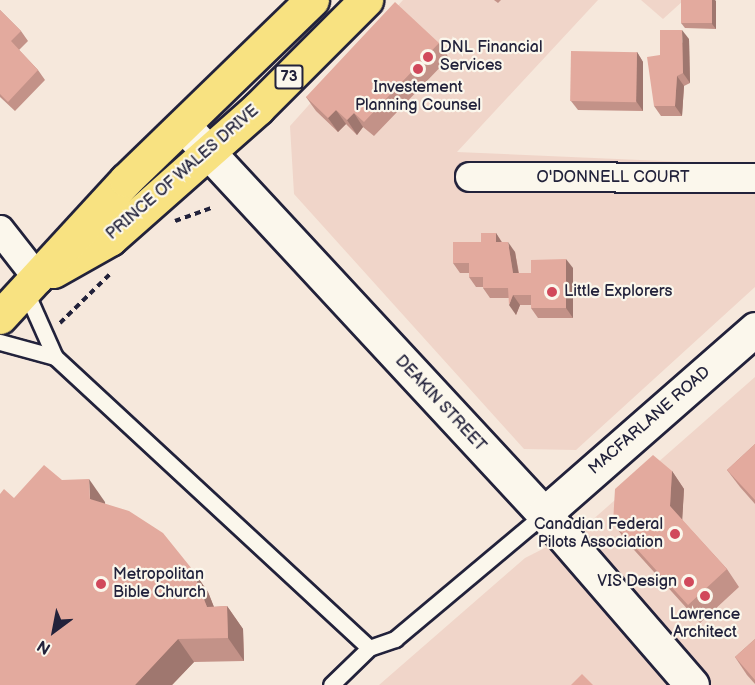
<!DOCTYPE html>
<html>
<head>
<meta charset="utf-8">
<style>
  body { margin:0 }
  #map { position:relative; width:755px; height:685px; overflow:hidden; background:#f6e8dc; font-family:"Balsamiq Sans",sans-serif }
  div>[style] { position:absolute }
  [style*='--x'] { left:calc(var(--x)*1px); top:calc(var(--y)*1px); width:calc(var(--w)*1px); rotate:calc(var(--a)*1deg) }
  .built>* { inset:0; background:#f0d5c9 }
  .path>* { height:4px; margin-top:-2px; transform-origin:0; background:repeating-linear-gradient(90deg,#22223b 0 6px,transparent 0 10.5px) }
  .roads { filter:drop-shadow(2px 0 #22223b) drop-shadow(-2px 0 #22223b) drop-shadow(0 2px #22223b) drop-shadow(0 -2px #22223b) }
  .lane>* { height:15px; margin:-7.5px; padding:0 7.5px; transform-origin:7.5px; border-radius:7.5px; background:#fbf7ec }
  .street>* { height:28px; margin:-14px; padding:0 14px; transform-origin:14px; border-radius:14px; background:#fbf7ec }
  .secondary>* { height:33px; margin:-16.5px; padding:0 16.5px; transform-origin:16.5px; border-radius:16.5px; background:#fbf7ec }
  .primary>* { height:33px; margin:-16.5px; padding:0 16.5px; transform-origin:16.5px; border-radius:16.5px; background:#f8e281 }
  .wall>* { inset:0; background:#c39288 }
  .shaded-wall>* { inset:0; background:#9f776f }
  .building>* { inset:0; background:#e3aa9e; transform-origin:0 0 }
  .dots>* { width:16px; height:16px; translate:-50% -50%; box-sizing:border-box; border:3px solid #fbf7ec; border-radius:50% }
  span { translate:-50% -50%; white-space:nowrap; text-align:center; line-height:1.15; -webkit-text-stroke:4.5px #fbf7ec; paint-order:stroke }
  .shield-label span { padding:2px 4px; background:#fbf7ec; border:2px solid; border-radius:4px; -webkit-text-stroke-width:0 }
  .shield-label { font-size:15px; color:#22223b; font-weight:700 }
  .poi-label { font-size:16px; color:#22223b }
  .left { translate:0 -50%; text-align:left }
  .right { translate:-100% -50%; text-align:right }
  .street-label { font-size:16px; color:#22223b }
  .north { position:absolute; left:24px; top:601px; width:60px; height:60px; -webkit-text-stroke:4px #fbf7ec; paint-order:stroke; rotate:212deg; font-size:16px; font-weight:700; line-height:24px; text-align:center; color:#22223b }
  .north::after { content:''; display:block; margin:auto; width:21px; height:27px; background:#22223b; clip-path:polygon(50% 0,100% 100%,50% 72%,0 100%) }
</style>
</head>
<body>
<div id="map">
  <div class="built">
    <div style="clip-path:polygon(403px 0,598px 0,457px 152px,755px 165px,755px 287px,576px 450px,524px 449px,294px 194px,290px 126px)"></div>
    <div style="clip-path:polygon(641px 0,684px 0,663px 19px)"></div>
    <div style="clip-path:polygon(755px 377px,755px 685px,379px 685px,525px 558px,582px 529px)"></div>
  </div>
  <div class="path">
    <div style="--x:175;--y:221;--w:41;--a:-19.7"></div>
    <div style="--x:60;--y:323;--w:70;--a:-44.4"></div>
  </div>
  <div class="roads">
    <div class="lane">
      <div style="--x:26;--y:292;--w:71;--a:66"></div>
      <div style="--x:55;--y:357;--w:428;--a:42.8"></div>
      <div style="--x:369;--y:648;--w:28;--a:-19"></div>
      <div style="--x:395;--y:639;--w:194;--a:-40"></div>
      <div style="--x:0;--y:342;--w:57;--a:15.3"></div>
      <div style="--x:331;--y:685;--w:53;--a:-44.2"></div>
    </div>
    <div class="street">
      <div style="--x:470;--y:177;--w:285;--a:0.2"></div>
      <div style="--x:0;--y:230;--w:63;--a:52"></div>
    </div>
    <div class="secondary">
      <div style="--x:184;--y:126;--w:529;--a:47.14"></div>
      <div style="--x:544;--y:514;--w:226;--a:49.1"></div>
      <div style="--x:544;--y:514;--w:281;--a:-41.2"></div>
    </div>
    <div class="primary">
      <div style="--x:53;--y:271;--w:65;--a:-29.3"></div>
      <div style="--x:110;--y:239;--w:198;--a:-41.5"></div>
      <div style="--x:258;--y:108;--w:153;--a:-45"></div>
      <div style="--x:0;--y:317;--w:186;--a:-47.4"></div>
      <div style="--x:126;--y:180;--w:259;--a:-44.1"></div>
    </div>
  </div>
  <div class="wall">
    <div style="clip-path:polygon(494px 0,501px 0,498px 3px)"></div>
    <div style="clip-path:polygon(716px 1px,716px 29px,685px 28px,681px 23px)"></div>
    <div style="clip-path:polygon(0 10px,21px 31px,28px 41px,19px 50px,38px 70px,45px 80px,15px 111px,0 97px)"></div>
    <div style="clip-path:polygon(689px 39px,690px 83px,684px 86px,682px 116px,661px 116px,654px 106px,660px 55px)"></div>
    <div style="clip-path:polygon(439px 43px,449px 58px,374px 136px,363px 127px,357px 135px,346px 124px,338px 132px,316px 111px,306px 97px)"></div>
    <div style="clip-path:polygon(637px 52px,643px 62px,643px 111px,578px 110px,571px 101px)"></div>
    <div style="clip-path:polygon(496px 233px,502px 242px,515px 252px,519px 273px,531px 273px,573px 268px,573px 318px,538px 318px,531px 308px,531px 305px,520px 305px,516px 315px,509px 298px,490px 298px,483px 288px,483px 287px,476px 287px,469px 277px,469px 273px,460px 273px,453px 263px,481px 242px)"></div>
    <div style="clip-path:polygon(755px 444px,755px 504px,740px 487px,727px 470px)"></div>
    <div style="clip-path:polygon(672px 471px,684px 489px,682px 520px,727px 569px,739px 587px,700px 623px,626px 541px,613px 523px)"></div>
    <div style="clip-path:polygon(14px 498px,105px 502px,105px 504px,192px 569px,208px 592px,214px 607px,227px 606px,243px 629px,244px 661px,194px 662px,172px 685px,0 685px)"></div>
    <div style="clip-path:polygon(755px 639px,755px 684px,747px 675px,735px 657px)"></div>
  </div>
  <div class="shaded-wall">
    <div style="clip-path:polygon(712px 0,715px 0,716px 1px,716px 29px,712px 24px)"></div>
    <div style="clip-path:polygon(682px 30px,689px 39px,690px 83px,683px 73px)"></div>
    <div style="clip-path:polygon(637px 52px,643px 62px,643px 111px,636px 101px)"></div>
    <div style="clip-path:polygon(677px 76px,684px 86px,682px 116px,675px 106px)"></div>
    <div style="clip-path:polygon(336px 110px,346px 124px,338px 132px,328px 118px)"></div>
    <div style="clip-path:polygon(354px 113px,363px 127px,357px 135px,347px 120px)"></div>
    <div style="clip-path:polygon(496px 233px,502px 243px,496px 242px)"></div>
    <div style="clip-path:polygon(508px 242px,515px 252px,520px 283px,513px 273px)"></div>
    <div style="clip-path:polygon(566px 259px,573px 268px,573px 318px,566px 308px)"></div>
    <div style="clip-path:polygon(513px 295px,520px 305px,516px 315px,509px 305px)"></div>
    <div style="clip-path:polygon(672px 471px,684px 489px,682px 524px,670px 506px)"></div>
    <div style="clip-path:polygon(89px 479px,105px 502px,106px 522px,90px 499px)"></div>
    <div style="clip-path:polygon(192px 569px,208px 592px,223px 630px,207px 607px)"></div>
    <div style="clip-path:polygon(227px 606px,243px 629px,244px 661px,228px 638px)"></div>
    <div style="clip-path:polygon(178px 639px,194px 662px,172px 685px,135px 685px)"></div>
  </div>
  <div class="building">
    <div style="left:681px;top:0;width:31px;height:23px"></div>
    <div style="clip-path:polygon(395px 2px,439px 43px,364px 122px,354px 113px,347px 120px,336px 110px,328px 118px,306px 97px)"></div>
    <div style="clip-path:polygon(0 10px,21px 31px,11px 41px,38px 70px,8px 102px,0 94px)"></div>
    <div style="clip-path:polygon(660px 30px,682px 30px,683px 73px,677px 76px,675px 106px,654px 106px,647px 57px,660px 55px)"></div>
    <div style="left:571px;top:51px;width:66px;height:50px;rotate:1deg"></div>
    <div style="clip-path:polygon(481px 233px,496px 233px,496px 242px,508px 242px,513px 273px,531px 273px,531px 260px,566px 259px,566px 308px,531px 308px,531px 295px,513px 295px,509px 305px,508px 288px,483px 288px,483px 277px,469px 277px,469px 263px,453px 263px,453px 242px,481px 242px)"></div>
    <div style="clip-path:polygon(755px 444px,755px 500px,727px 470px)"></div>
    <div style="clip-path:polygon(653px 455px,672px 471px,670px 506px,727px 569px,688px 605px,613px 523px,615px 489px)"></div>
    <div style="clip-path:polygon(44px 465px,62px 480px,89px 479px,90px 499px,129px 511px,163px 533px,192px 569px,207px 607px,227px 606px,228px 638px,178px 639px,135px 685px,0 685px,0 494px,4px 489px,14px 498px)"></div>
    <div style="clip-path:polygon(755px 639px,755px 680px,735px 657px)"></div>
    <div style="clip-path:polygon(582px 674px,593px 685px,571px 685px)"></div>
  </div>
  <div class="dots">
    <div style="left:428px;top:57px;background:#d1495b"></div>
    <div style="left:418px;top:69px;background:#d1495b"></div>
    <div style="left:552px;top:292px;background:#d1495b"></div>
    <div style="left:675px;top:534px;background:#d1495b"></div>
    <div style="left:689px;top:582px;background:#d1495b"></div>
    <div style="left:101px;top:584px;background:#d1495b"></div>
    <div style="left:705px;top:596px;background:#d1495b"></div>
  </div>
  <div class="shield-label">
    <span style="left:289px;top:77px">73</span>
  </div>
  <div class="poi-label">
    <span class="left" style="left:440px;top:57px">DNL Financial<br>Services</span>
    <span style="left:418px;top:97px">Investement<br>Planning Counsel</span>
    <span class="left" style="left:564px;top:292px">Little Explorers</span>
    <span class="right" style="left:663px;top:534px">Canadian Federal<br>Pilots Association</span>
    <span class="left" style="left:113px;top:584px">Metropolitan<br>Bible Church</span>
    <span class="right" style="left:677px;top:582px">VIS Design</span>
    <span style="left:705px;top:624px">Lawrence<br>Architect</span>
  </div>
  <div class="street-label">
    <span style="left:183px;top:173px;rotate:-41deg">PRINCE OF WALES DRIVE</span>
    <span style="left:613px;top:178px">O'DONNELL COURT</span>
    <span style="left:440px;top:404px;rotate:47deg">DEAKIN STREET</span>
    <span style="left:650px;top:421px;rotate:-41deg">MACFARLANE ROAD</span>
  </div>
  <div class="north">N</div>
</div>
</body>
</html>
